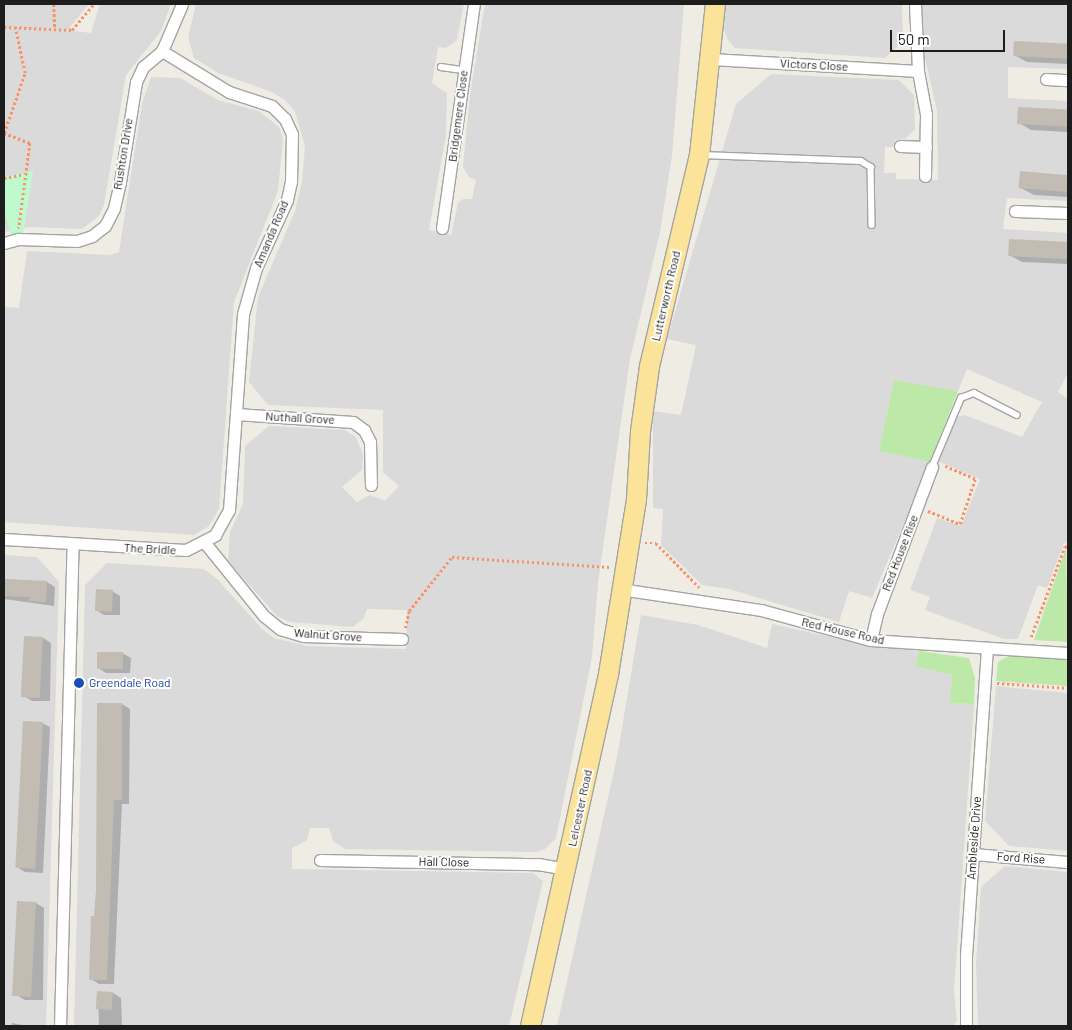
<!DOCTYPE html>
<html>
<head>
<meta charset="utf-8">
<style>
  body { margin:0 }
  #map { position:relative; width:1072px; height:1030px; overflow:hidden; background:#eeece3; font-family:Barlow,sans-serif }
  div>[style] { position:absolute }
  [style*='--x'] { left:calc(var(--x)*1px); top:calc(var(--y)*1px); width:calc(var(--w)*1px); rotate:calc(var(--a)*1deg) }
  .residential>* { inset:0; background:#dbdada }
  .grass>* { inset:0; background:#bce9a8 }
  .park>* { inset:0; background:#bff9ce }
  .shadow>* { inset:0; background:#0003 }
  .building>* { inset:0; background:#c3bcb2; transform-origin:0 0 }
  .path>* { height:2.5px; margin-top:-1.25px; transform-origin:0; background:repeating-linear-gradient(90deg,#fa9268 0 2.5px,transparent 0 5px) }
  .roads { filter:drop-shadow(1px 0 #a4a4a4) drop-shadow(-1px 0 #a4a4a4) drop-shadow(0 1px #a4a4a4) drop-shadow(0 -1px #a4a4a4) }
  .lane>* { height:5.5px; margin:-2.75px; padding:0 2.75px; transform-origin:2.75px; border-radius:2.75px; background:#fff }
  .street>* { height:11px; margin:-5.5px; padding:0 5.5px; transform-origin:5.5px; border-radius:5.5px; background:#fff }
  .primary>* { height:19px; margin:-9.5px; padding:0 9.5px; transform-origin:9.5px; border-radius:9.5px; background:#fce39a }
  .dots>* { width:14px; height:14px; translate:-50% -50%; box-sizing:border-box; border:2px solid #fff; border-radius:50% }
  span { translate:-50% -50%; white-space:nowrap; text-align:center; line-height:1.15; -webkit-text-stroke:4px #fff; paint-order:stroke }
  .street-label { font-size:12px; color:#1d1d1d }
  .transit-label { font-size:12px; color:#164399 }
  .left { translate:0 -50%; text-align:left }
  .frame { position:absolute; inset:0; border:5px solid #1d1d1d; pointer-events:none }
  .scale { position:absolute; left:890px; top:30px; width:115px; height:22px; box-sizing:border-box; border:2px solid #1d1d1d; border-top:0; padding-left:6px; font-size:15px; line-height:18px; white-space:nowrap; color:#1d1d1d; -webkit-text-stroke:4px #fff; paint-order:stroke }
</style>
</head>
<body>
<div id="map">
  <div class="residential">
    <div style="clip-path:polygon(4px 4px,89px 4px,70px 27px,74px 31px,91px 33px,100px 4px,171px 4px,161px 31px,126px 75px,104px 205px,99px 216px,82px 229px,29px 227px,4px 232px)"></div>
    <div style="clip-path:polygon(196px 4px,464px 4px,457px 40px,446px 48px,438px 47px,432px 83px,447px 93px,446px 135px,429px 230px,451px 235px,458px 203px,463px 199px,472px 199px,476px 180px,469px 177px,463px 167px,470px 95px,485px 4px,684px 4px,672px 156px,660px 232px,630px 359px,598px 583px,592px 657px,556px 838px,545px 849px,535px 852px,345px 849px,333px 841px,329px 828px,310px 828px,307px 840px,292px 848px,292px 869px,533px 873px,543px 881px,509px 1026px,74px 1026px,85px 585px,107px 563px,204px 569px,217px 579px,262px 629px,274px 638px,307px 646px,406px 649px,407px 610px,367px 609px,364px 618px,353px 627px,290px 622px,277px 616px,228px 561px,230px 532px,243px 504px,245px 446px,269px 426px,345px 430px,356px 437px,363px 455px,362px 470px,342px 487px,357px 502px,370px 495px,385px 501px,399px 486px,383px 472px,383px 410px,268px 405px,249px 382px,258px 297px,295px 211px,302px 182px,305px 146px,295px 111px,285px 100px,272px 92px,218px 73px,194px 58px,188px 37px)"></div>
    <div style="clip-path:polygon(726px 4px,902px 4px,903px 41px,885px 58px,735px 48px,728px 40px,724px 29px)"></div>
    <div style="clip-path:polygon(921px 4px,1068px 4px,1068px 69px,1008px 67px,1008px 98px,1068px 101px,1068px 201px,1007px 198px,1003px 229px,1068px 233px,1068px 373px,1058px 392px,1068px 399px,1068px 544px,1064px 543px,1047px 588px,1038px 585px,1018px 639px,1004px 639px,925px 610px,930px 597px,910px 590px,937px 518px,961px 526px,980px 479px,937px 461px,956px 417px,965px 415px,1022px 437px,1042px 402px,967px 369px,958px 391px,894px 380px,879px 451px,930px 462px,872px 598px,849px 591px,839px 622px,729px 589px,702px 585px,661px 545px,663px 509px,653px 508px,653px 411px,681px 415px,696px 345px,667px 339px,736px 104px,771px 74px,899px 80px,914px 95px,915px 129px,905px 139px,895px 140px,895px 147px,885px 147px,884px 173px,896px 173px,896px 179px,938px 180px,937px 111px,922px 44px)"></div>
    <div style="clip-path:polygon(151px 77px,180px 78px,218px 100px,259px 111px,279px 127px,283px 139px,278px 191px,234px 302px,219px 509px,209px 526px,194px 535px,4px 522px,4px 307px,19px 308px,27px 251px,109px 255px,119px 252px,142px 104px)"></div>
    <div style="clip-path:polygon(4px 555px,37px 557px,59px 582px,46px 1026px,4px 1026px)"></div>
    <div style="clip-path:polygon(641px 615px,698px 625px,767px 648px,772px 624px,868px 645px,919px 651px,915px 666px,952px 675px,951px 703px,974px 704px,954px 992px,957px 1020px,953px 1026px,557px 1026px,617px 757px)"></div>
    <div style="clip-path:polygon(996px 686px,1068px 693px,1068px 851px,1009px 846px,985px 821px)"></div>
    <div style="clip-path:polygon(1005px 866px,1068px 872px,1068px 1026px,978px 1026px,976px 964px,981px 887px)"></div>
  </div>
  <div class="grass">
    <div style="clip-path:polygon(894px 380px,958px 391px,930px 462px,879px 451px)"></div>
    <div style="clip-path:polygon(1066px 548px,1068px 642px,1034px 640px)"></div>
    <div style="clip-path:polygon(919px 651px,969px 658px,975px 678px,974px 704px,950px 703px,952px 675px,915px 666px)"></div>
    <div style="clip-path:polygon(1010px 655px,1068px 659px,1068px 686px,996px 681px,998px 662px)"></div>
  </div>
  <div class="park">
    <div style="clip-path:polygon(33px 171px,23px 234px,11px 236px,4px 209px,4px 177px)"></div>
  </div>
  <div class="shadow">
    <div style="clip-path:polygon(1015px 43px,1068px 45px,1068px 64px,1027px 62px,1014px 55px)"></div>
    <div style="clip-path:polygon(1019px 108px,1068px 111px,1068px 132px,1031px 130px,1019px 123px)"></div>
    <div style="clip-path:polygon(1021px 173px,1068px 176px,1068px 197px,1034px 195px,1021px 188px)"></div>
    <div style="clip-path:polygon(1011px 241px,1068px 244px,1068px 264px,1022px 262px,1009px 255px)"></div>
    <div style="clip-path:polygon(4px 579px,47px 582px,55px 587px,54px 606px,4px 599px)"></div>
    <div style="clip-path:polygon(112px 591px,120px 596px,120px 615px,104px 615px,96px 610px)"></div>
    <div style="clip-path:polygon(25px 638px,43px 638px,51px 643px,50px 701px,32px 701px,24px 696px)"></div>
    <div style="clip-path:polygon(122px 653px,131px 658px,130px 673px,106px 673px,98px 668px)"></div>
    <div style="clip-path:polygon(122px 704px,130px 709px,129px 804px,122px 804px,114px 984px,99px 984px,91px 979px,96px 917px)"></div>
    <div style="clip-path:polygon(42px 723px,50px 727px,43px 873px,25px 872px,17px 867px)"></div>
    <div style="clip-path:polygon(18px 902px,36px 903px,44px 908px,43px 1000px,25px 1000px,17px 995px)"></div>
    <div style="clip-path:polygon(98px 993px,113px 993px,121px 998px,122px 1026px,99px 1026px)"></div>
    <div style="clip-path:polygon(12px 1023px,28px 1026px,11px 1026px)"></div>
  </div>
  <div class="building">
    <div style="left:1014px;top:41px;width:54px;height:15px;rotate:3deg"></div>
    <div style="left:1018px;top:107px;width:50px;height:17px;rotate:3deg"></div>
    <div style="left:1020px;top:171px;width:48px;height:17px;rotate:5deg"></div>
    <div style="left:1009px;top:239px;width:59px;height:17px;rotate:3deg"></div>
    <div style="clip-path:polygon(4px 579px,47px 581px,46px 602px,29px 601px,29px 597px,4px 596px)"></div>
    <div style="left:96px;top:589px;width:17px;height:22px;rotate:3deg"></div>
    <div style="left:24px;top:636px;width:19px;height:61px;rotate:3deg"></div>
    <div style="left:97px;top:652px;width:26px;height:17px"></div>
    <div style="clip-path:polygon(97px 703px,122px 703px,122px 800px,114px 800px,107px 980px,89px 980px,91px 916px,94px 916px,96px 890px)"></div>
    <div style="left:23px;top:721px;width:20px;height:147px;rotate:3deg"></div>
    <div style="left:17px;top:901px;width:19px;height:95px;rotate:3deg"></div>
    <div style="left:97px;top:991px;width:16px;height:18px;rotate:4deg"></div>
  </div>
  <div class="path">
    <div style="--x:54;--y:4;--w:25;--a:88"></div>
    <div style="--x:4;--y:27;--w:68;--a:2.5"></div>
    <div style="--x:72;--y:30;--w:34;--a:-50"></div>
    <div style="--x:4;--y:133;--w:28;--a:21"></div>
    <div style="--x:30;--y:143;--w:86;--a:97.4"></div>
    <div style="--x:4;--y:133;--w:64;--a:-70.7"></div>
    <div style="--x:25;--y:73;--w:47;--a:-102.3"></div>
    <div style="--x:4;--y:178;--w:20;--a:-11"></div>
    <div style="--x:928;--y:511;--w:35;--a:22"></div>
    <div style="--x:960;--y:524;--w:47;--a:-71.6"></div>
    <div style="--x:975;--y:479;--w:33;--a:-157"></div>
    <div style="--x:645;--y:543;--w:11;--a:0"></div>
    <div style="--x:656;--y:543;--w:62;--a:45.7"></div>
    <div style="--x:405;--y:628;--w:17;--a:-77"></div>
    <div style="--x:409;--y:611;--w:69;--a:-51.5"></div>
    <div style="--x:452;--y:557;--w:158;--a:3.6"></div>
    <div style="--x:1031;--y:637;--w:97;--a:-69.5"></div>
    <div style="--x:1065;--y:546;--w:3;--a:18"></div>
    <div style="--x:997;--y:683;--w:71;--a:4"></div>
  </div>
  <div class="roads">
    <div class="lane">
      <div style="--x:441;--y:67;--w:22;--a:8"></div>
      <div style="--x:702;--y:155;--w:159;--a:2.2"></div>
      <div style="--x:861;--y:161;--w:12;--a:31"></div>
      <div style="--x:871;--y:167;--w:58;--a:89"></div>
      <div style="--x:932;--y:467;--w:75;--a:-67.2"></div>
      <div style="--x:961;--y:398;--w:14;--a:-21"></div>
      <div style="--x:974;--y:393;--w:48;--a:27.1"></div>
    </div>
    <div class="street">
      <div style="--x:915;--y:4;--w:67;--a:87.4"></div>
      <div style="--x:918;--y:71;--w:44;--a:79.5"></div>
      <div style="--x:926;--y:114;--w:62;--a:90.9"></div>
      <div style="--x:711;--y:59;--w:207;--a:3.3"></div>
      <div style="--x:1046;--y:79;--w:22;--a:3"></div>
      <div style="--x:900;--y:146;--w:26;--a:2"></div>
      <div style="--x:1015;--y:211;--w:53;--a:2.2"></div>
      <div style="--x:442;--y:228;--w:226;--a:-81.9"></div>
      <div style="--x:4;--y:243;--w:15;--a:-16"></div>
      <div style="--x:18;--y:239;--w:59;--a:1.9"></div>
      <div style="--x:77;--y:241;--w:16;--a:-18"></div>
      <div style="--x:92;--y:236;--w:16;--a:-38"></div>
      <div style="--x:105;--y:226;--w:20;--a:-63"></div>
      <div style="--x:114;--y:208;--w:27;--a:-77"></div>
      <div style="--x:120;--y:182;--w:101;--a:-80.9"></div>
      <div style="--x:136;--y:82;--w:17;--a:-65"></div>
      <div style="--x:143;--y:67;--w:25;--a:-40"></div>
      <div style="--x:162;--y:51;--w:51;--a:-66.9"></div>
      <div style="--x:236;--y:414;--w:117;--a:3.9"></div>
      <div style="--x:353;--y:422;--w:14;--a:36"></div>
      <div style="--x:364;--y:430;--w:13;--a:63"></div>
      <div style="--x:370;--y:442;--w:43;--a:88.7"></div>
      <div style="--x:4;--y:539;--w:182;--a:3.5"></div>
      <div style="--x:186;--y:550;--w:33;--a:-27"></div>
      <div style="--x:215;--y:535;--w:29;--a:-61"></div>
      <div style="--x:229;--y:510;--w:196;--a:-85.9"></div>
      <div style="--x:243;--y:314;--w:48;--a:-74.2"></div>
      <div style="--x:256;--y:268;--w:75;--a:-65.5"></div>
      <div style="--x:287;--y:200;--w:19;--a:-78"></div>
      <div style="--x:291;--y:181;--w:47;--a:-88.8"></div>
      <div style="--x:292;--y:134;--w:17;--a:-115"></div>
      <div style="--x:285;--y:119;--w:18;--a:-135"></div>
      <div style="--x:272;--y:106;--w:45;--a:-162"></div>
      <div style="--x:229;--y:92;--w:79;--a:-148.5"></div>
      <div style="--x:205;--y:543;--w:94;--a:51.1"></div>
      <div style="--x:264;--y:616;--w:21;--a:39"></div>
      <div style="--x:280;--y:629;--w:24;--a:17"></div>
      <div style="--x:303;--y:636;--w:99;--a:1.7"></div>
      <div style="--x:620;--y:589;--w:143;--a:8.5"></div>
      <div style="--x:761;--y:610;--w:114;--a:15.3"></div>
      <div style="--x:871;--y:640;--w:197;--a:3.8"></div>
      <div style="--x:871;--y:640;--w:27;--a:-77"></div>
      <div style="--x:877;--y:614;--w:157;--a:-69.5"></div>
      <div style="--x:973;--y:854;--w:95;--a:4.8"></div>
      <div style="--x:320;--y:860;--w:218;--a:1.1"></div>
      <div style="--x:538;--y:864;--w:29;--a:10"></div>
      <div style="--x:60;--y:1026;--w:482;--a:-88.5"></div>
      <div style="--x:966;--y:1026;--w:70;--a:-90"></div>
      <div style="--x:966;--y:956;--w:308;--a:-86.1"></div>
    </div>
    <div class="primary">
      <div style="--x:530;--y:1026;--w:361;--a:-77.5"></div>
      <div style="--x:608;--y:674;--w:177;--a:-80.9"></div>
      <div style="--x:636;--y:499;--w:68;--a:-86.6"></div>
      <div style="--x:640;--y:431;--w:66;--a:-82.1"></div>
      <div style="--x:649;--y:366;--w:217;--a:-76.7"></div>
      <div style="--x:699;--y:155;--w:152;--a:-84"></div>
    </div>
  </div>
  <div class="dots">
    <div style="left:79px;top:683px;background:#1a4fb4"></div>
  </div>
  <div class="street-label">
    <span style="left:814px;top:65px;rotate:3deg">Victors Close</span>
    <span style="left:458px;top:116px;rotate:-83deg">Bridgemere Close</span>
    <span style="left:123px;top:154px;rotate:-81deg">Rushton Drive</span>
    <span style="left:271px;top:234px;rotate:-67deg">Amanda Road</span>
    <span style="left:666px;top:296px;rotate:-77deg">Lutterworth Road</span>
    <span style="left:300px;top:418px;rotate:3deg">Nuthall Grove</span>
    <span style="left:150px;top:549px;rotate:3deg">The Bridle</span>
    <span style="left:900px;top:553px;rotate:-69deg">Red House Rise</span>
    <span style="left:843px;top:631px;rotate:13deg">Red House Road</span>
    <span style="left:328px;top:635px;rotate:4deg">Walnut Grove</span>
    <span style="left:580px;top:808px;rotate:-78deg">Leicester Road</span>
    <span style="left:974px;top:838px;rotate:-86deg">Ambleside Drive</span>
    <span style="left:1021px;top:858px;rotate:4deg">Ford Rise</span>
    <span style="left:444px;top:862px;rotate:1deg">Hall Close</span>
  </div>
  <div class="transit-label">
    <span class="left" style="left:89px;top:683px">Greendale Road</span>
  </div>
  <div class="frame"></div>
  <div class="scale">50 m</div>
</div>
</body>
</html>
